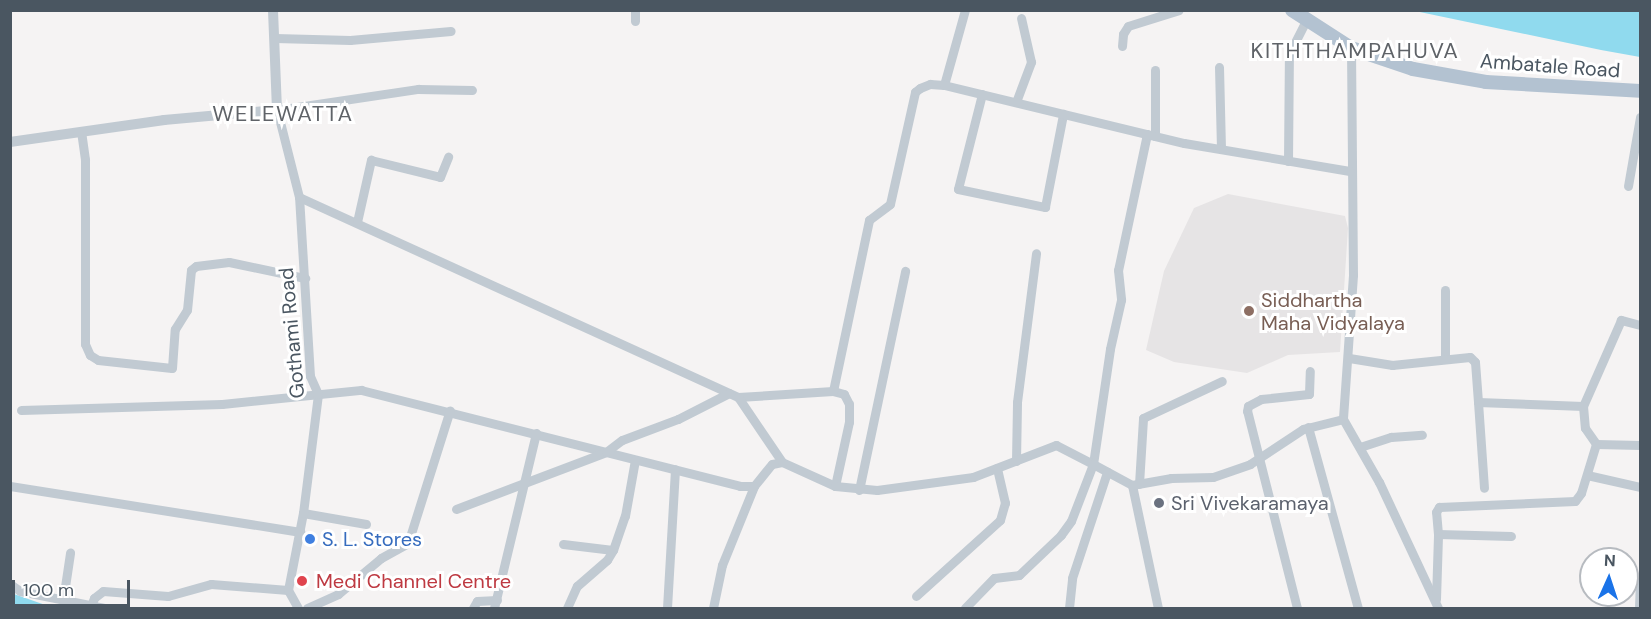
<!DOCTYPE html>
<html>
<head>
<meta charset="utf-8">
<style>
  body { margin:0 }
  #map { position:relative; width:1651px; height:619px; overflow:hidden; background:#f5f3f3; font-family:"DM Sans",sans-serif }
  div>[style] { position:absolute }
  [style*='--x'] { left:calc(var(--x)*1px); top:calc(var(--y)*1px); width:calc(var(--w)*1px); rotate:calc(var(--a)*1deg) }
  .education>* { inset:0; background:#e6e4e5 }
  .water>* { inset:0; background:#90daee }
  .minor>* { height:9px; margin:-4.5px; padding:0 4.5px; transform-origin:4.5px; border-radius:4.5px; background:#c1cad2 }
  .tertiary>* { height:10px; margin:-5px; padding:0 5px; transform-origin:5px; border-radius:5px; background:#c1cad2 }
  .primary>* { height:14px; margin:-7px; padding:0 7px; transform-origin:7px; border-radius:7px; background:#b3c2d1 }
  .dots>* { width:16px; height:16px; translate:-50% -50%; box-sizing:border-box; border:3px solid #fff; border-radius:50% }
  span { translate:-50% -50%; white-space:nowrap; text-align:center; line-height:1.15; -webkit-text-stroke:6px #fff; paint-order:stroke }
  .street-label { font-size:20px; color:#4a5661 }
  .education-label { font-size:20px; color:#785e54 }
  .left { translate:0 -50%; text-align:left }
  .worship-label { font-size:20px; color:#5b616d }
  .shop-label { font-size:20px; color:#366cbe }
  .health-label { font-size:20px; color:#be3a42 }
  .quarter-label { font-size:22px; color:#5f6368; letter-spacing:1.5px }
  .frame { position:absolute; inset:0; border:12px solid #4a5661; pointer-events:none }
  .north { position:absolute; left:1579px; top:547px; width:60px; height:60px; box-sizing:border-box; background:#fff; border:2px solid #b7bbc0; border-radius:50%; rotate:3deg; font-size:16px; font-weight:700; line-height:24px; text-align:center; color:#4a5661 }
  .north::after { content:''; display:block; margin:auto; width:21px; height:27px; background:#1a73e8; clip-path:polygon(50% 0,100% 100%,50% 72%,0 100%) }
  .scale { position:absolute; left:12px; top:580px; width:118px; height:27px; box-sizing:border-box; border:3px solid #4a5661; border-top:0; padding-left:8px; font-size:18px; line-height:21px; white-space:nowrap; color:#4a5661; -webkit-text-stroke:4px #fff; paint-order:stroke }
</style>
</head>
<body>
<div id="map">
  <div class="education">
    <div style="clip-path:polygon(1228px 194px,1345px 216px,1348px 228px,1340px 352px,1288px 355px,1247px 373px,1174px 362px,1146px 350px,1164px 271px,1194px 208px)"></div>
  </div>
  <div class="water">
    <div style="clip-path:polygon(1415px 11px,1640px 11px,1640px 57px,1601px 50px)"></div>
    <div style="clip-path:polygon(11px 593px,54px 608px,57px 608px,11px 608px)"></div>
  </div>
  <div class="minor">
    <div style="--x:635;--y:21;--w:11;--a:-90"></div>
    <div style="--x:275;--y:38;--w:75;--a:1.5"></div>
    <div style="--x:350;--y:40;--w:101;--a:-5.1"></div>
    <div style="--x:1122;--y:46;--w:12;--a:-85"></div>
    <div style="--x:1123;--y:34;--w:9;--a:-58"></div>
    <div style="--x:1128;--y:26;--w:53;--a:-17.4"></div>
    <div style="--x:1351;--y:48;--w:227;--a:89.5"></div>
    <div style="--x:1353;--y:275;--w:144;--a:94"></div>
    <div style="--x:1343;--y:419;--w:73;--a:60.3"></div>
    <div style="--x:1379;--y:482;--w:139;--a:64.9"></div>
    <div style="--x:1219;--y:67;--w:82;--a:88.6"></div>
    <div style="--x:944;--y:85;--w:78;--a:-74.4"></div>
    <div style="--x:982;--y:94;--w:98;--a:104.2"></div>
    <div style="--x:958;--y:189;--w:89;--a:11.7"></div>
    <div style="--x:1045;--y:207;--w:95;--a:-79"></div>
    <div style="--x:1016;--y:102;--w:43;--a:-69.4"></div>
    <div style="--x:1031;--y:62;--w:45;--a:-102.8"></div>
    <div style="--x:81;--y:131;--w:29;--a:82"></div>
    <div style="--x:85;--y:160;--w:184;--a:90"></div>
    <div style="--x:85;--y:344;--w:12;--a:66"></div>
    <div style="--x:90;--y:355;--w:9;--a:32"></div>
    <div style="--x:98;--y:360;--w:74;--a:6.2"></div>
    <div style="--x:172;--y:368;--w:39;--a:-86"></div>
    <div style="--x:175;--y:329;--w:22;--a:-58"></div>
    <div style="--x:187;--y:310;--w:40;--a:-84.3"></div>
    <div style="--x:191;--y:270;--w:6;--a:-39"></div>
    <div style="--x:196;--y:266;--w:33;--a:-7"></div>
    <div style="--x:229;--y:262;--w:78;--a:11.9"></div>
    <div style="--x:1147;--y:134;--w:139;--a:102"></div>
    <div style="--x:1118;--y:270;--w:30;--a:84"></div>
    <div style="--x:1121;--y:300;--w:50;--a:102.7"></div>
    <div style="--x:1110;--y:349;--w:116;--a:98.4"></div>
    <div style="--x:1093;--y:464;--w:44;--a:28.3"></div>
    <div style="--x:1132;--y:485;--w:126;--a:78.1"></div>
    <div style="--x:1155;--y:136;--w:66;--a:-90"></div>
    <div style="--x:1288;--y:161;--w:107;--a:-89.5"></div>
    <div style="--x:1289;--y:54;--w:37;--a:-63"></div>
    <div style="--x:1628;--y:186;--w:70;--a:-80.1"></div>
    <div style="--x:299;--y:197;--w:482;--a:24.5"></div>
    <div style="--x:738;--y:397;--w:95;--a:-3.6"></div>
    <div style="--x:357;--y:222;--w:64;--a:-77.3"></div>
    <div style="--x:371;--y:160;--w:71;--a:13.8"></div>
    <div style="--x:440;--y:177;--w:22;--a:-68"></div>
    <div style="--x:1445;--y:290;--w:67;--a:90"></div>
    <div style="--x:1640;--y:325;--w:20;--a:-165"></div>
    <div style="--x:1621;--y:320;--w:94;--a:113.8"></div>
    <div style="--x:1583;--y:406;--w:22;--a:85"></div>
    <div style="--x:1585;--y:428;--w:19;--a:55"></div>
    <div style="--x:1596;--y:444;--w:44;--a:1.3"></div>
    <div style="--x:1349;--y:358;--w:44;--a:9.2"></div>
    <div style="--x:1392;--y:365;--w:78;--a:-5.9"></div>
    <div style="--x:1470;--y:357;--w:7;--a:45"></div>
    <div style="--x:1475;--y:362;--w:40;--a:85.7"></div>
    <div style="--x:1478;--y:402;--w:105;--a:2.2"></div>
    <div style="--x:738;--y:397;--w:78;--a:55.9"></div>
    <div style="--x:1478;--y:402;--w:86;--a:86"></div>
    <div style="--x:21;--y:410;--w:201;--a:-1.7"></div>
    <div style="--x:222;--y:404;--w:140;--a:-5.8"></div>
    <div style="--x:361;--y:390;--w:391;--a:14.2"></div>
    <div style="--x:740;--y:486;--w:14;--a:0"></div>
    <div style="--x:754;--y:486;--w:28;--a:-51"></div>
    <div style="--x:772;--y:464;--w:10;--a:-11"></div>
    <div style="--x:782;--y:462;--w:58;--a:24.4"></div>
    <div style="--x:835;--y:486;--w:66;--a:-77.7"></div>
    <div style="--x:849;--y:422;--w:18;--a:-90"></div>
    <div style="--x:849;--y:404;--w:11;--a:-117"></div>
    <div style="--x:844;--y:394;--w:11;--a:-165"></div>
    <div style="--x:833;--y:391;--w:175;--a:-78.1"></div>
    <div style="--x:869;--y:220;--w:26;--a:-37"></div>
    <div style="--x:890;--y:204;--w:115;--a:-77.4"></div>
    <div style="--x:915;--y:92;--w:6;--a:-39"></div>
    <div style="--x:920;--y:88;--w:11;--a:-22"></div>
    <div style="--x:930;--y:84;--w:14;--a:4"></div>
    <div style="--x:944;--y:85;--w:247;--a:13.6"></div>
    <div style="--x:1184;--y:143;--w:168;--a:9.6"></div>
    <div style="--x:1308;--y:427;--w:188;--a:74.6"></div>
    <div style="--x:1360;--y:447;--w:33;--a:-18"></div>
    <div style="--x:1391;--y:437;--w:31;--a:-4"></div>
    <div style="--x:1016;--y:461;--w:59;--a:-89"></div>
    <div style="--x:1017;--y:402;--w:150;--a:-82.7"></div>
    <div style="--x:1587;--y:475;--w:54;--a:12.8"></div>
    <div style="--x:1139;--y:484;--w:66;--a:-86.5"></div>
    <div style="--x:1143;--y:418;--w:87;--a:-25.1"></div>
    <div style="--x:1132;--y:485;--w:40;--a:-10"></div>
    <div style="--x:1171;--y:478;--w:42;--a:-1.4"></div>
    <div style="--x:1213;--y:477;--w:39;--a:-19"></div>
    <div style="--x:1250;--y:464;--w:64;--a:-33.4"></div>
    <div style="--x:1303;--y:429;--w:41;--a:-14"></div>
    <div style="--x:10;--y:486;--w:294;--a:9"></div>
    <div style="--x:835;--y:486;--w:42;--a:5.4"></div>
    <div style="--x:877;--y:490;--w:97;--a:-7.7"></div>
    <div style="--x:973;--y:477;--w:89;--a:-21.1"></div>
    <div style="--x:1056;--y:445;--w:42;--a:27.2"></div>
    <div style="--x:1093;--y:464;--w:61;--a:111.1"></div>
    <div style="--x:1071;--y:521;--w:17;--a:126"></div>
    <div style="--x:1061;--y:535;--w:58;--a:136.4"></div>
    <div style="--x:1019;--y:575;--w:25;--a:173"></div>
    <div style="--x:994;--y:578;--w:42;--a:134"></div>
    <div style="--x:859;--y:490;--w:224;--a:-78.1"></div>
    <div style="--x:456;--y:509;--w:160;--a:-20.8"></div>
    <div style="--x:606;--y:452;--w:20;--a:-37"></div>
    <div style="--x:622;--y:440;--w:60;--a:-20.6"></div>
    <div style="--x:678;--y:419;--w:57;--a:-27"></div>
    <div style="--x:303;--y:513;--w:64;--a:9.9"></div>
    <div style="--x:1438;--y:534;--w:22;--a:-95"></div>
    <div style="--x:1436;--y:512;--w:6;--a:-59"></div>
    <div style="--x:1439;--y:507;--w:136;--a:-2.5"></div>
    <div style="--x:1575;--y:501;--w:10;--a:-53"></div>
    <div style="--x:1581;--y:493;--w:51;--a:-73"></div>
    <div style="--x:563;--y:544;--w:50;--a:6.8"></div>
    <div style="--x:10;--y:584;--w:12;--a:35"></div>
    <div style="--x:20;--y:591;--w:87;--a:11.3"></div>
    <div style="--x:288;--y:590;--w:21;--a:61"></div>
    <div style="--x:916;--y:596;--w:113;--a:-42.1"></div>
    <div style="--x:1000;--y:520;--w:18;--a:-74"></div>
    <div style="--x:1005;--y:503;--w:36;--a:-103"></div>
    <div style="--x:1436;--y:599;--w:65;--a:-88.2"></div>
    <div style="--x:1438;--y:534;--w:73;--a:1.6"></div>
    <div style="--x:63;--y:600;--w:48;--a:-81.5"></div>
    <div style="--x:90;--y:608;--w:11;--a:-68"></div>
    <div style="--x:94;--y:598;--w:11;--a:-38"></div>
    <div style="--x:103;--y:591;--w:65;--a:4.4"></div>
    <div style="--x:168;--y:596;--w:45;--a:-15.6"></div>
    <div style="--x:211;--y:584;--w:77;--a:4.5"></div>
    <div style="--x:288;--y:590;--w:78;--a:-79"></div>
    <div style="--x:303;--y:513;--w:120;--a:-82.8"></div>
    <div style="--x:318;--y:394;--w:20;--a:-114"></div>
    <div style="--x:310;--y:376;--w:179;--a:-93.5"></div>
    <div style="--x:299;--y:197;--w:90;--a:-104.2"></div>
    <div style="--x:277;--y:110;--w:143;--a:-8.5"></div>
    <div style="--x:418;--y:89;--w:54;--a:1.1"></div>
    <div style="--x:307;--y:608;--w:34;--a:-24"></div>
    <div style="--x:338;--y:594;--w:56;--a:-39.9"></div>
    <div style="--x:381;--y:558;--w:31;--a:-29"></div>
    <div style="--x:408;--y:543;--w:139;--a:-72.5"></div>
    <div style="--x:473;--y:608;--w:8;--a:-60"></div>
    <div style="--x:477;--y:601;--w:20;--a:-3"></div>
    <div style="--x:494;--y:608;--w:180;--a:-76.5"></div>
    <div style="--x:567;--y:608;--w:24;--a:-66"></div>
    <div style="--x:577;--y:586;--w:40;--a:-41"></div>
    <div style="--x:607;--y:560;--w:12;--a:-59"></div>
    <div style="--x:613;--y:550;--w:36;--a:-71"></div>
    <div style="--x:625;--y:516;--w:57;--a:-79.9"></div>
    <div style="--x:667;--y:608;--w:139;--a:-86.7"></div>
    <div style="--x:713;--y:608;--w:44;--a:-78.2"></div>
    <div style="--x:722;--y:565;--w:85;--a:-67.9"></div>
    <div style="--x:1069;--y:608;--w:30;--a:-84"></div>
    <div style="--x:1072;--y:578;--w:112;--a:-71.7"></div>
    <div style="--x:1297;--y:608;--w:203;--a:-104.2"></div>
    <div style="--x:1247;--y:411;--w:5;--a:-79"></div>
    <div style="--x:1248;--y:406;--w:15;--a:-28"></div>
    <div style="--x:1261;--y:399;--w:48;--a:-5.9"></div>
    <div style="--x:1309;--y:394;--w:23;--a:-88"></div>
    <div style="--x:1639;--y:608;--w:26;--a:-88"></div>
  </div>
  <div class="tertiary">
    <div style="--x:10;--y:142;--w:156;--a:-8.1"></div>
    <div style="--x:164;--y:120;--w:113;--a:-5.1"></div>
    <div style="--x:277;--y:110;--w:100;--a:-92.3"></div>
  </div>
  <div class="primary">
    <div style="--x:1292;--y:10;--w:70;--a:32.8"></div>
    <div style="--x:1351;--y:48;--w:65;--a:18.7"></div>
    <div style="--x:1413;--y:69;--w:74;--a:10.1"></div>
    <div style="--x:1486;--y:82;--w:154;--a:3.3"></div>
  </div>
  <div class="dots">
    <div style="left:1249px;top:311px;background:#8d6e63"></div>
    <div style="left:1159px;top:503px;background:#6b7280"></div>
    <div style="left:310px;top:539px;background:#3f7fe0"></div>
    <div style="left:302px;top:581px;background:#e0444e"></div>
  </div>
  <div class="street-label">
    <span style="left:1550px;top:66px;rotate:4deg">Ambatale Road</span>
    <span style="left:292px;top:333px;rotate:-95deg">Gothami Road</span>
  </div>
  <div class="education-label">
    <span class="left" style="left:1261px;top:312px">Siddhartha<br>Maha Vidyalaya</span>
  </div>
  <div class="worship-label">
    <span class="left" style="left:1171px;top:503px">Sri Vivekaramaya</span>
  </div>
  <div class="shop-label">
    <span class="left" style="left:322px;top:539px">S. L. Stores</span>
  </div>
  <div class="health-label">
    <span class="left" style="left:316px;top:581px">Medi Channel Centre</span>
  </div>
  <div class="quarter-label">
    <span style="left:1355px;top:51px">KITHTHAMPAHUVA</span>
    <span style="left:283px;top:114px">WELEWATTA</span>
  </div>
  <div class="frame"></div>
  <div class="north">N</div>
  <div class="scale">100 m</div>
</div>
</body>
</html>
